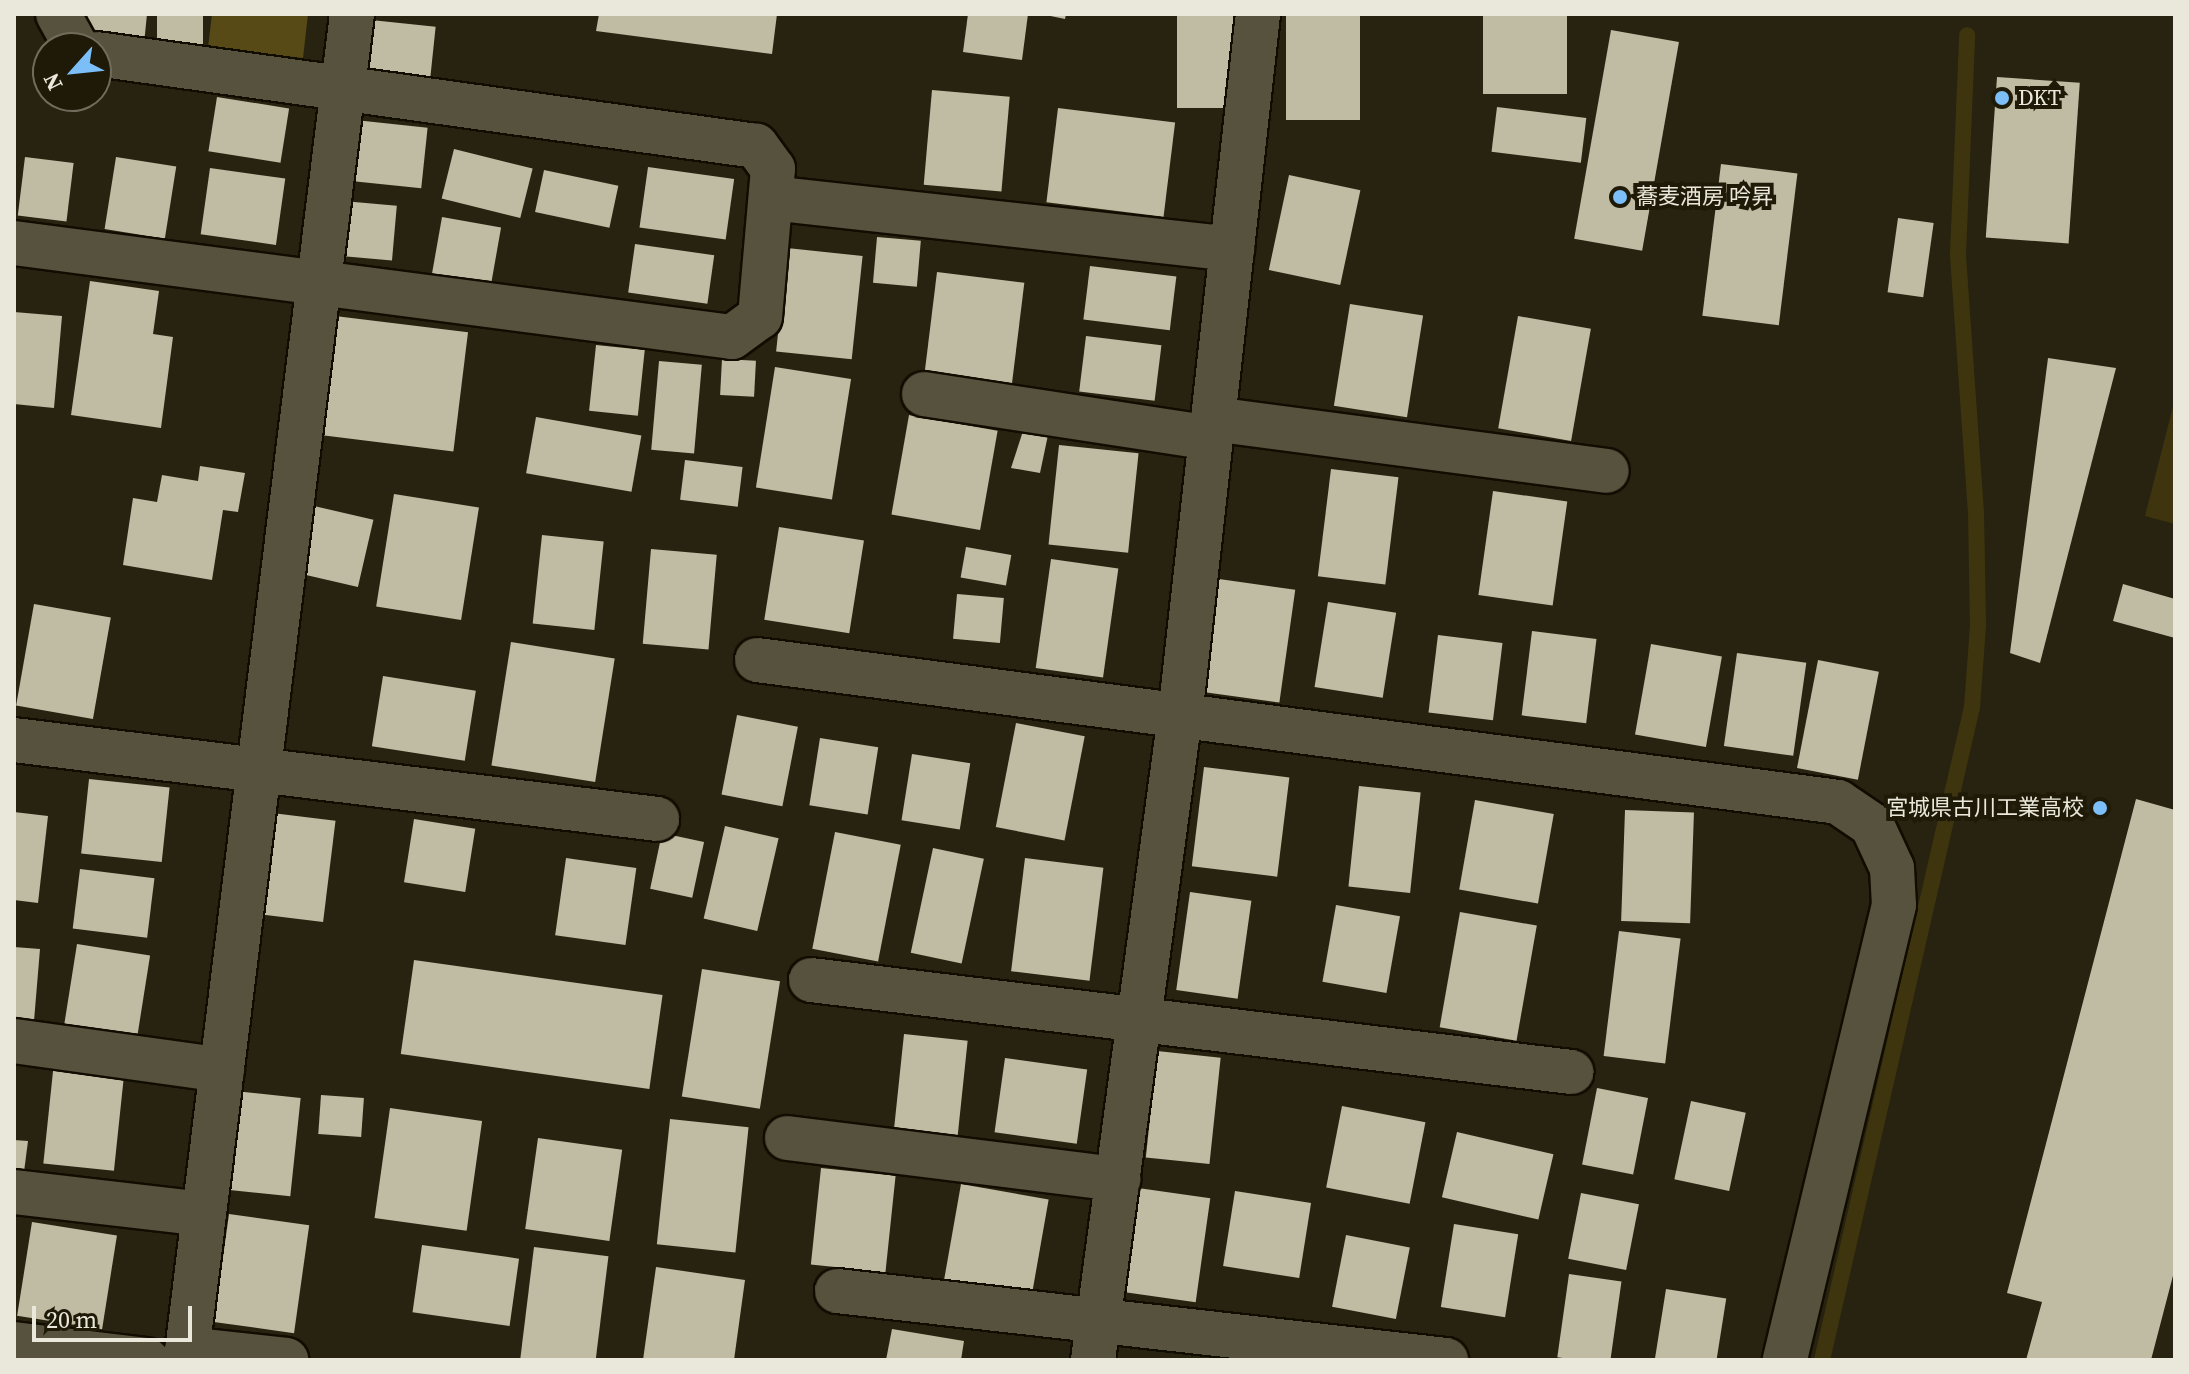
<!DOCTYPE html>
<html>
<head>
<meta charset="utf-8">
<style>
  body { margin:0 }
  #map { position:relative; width:2189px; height:1374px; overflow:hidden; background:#282310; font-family:"Source Serif 4","Noto Sans JP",serif }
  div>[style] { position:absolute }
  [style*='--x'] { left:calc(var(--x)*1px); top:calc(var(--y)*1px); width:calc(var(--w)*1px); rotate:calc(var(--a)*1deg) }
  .green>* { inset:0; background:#574a17 }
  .water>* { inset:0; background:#3e350f }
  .stream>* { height:16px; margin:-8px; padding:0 8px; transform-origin:8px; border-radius:8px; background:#3e350f }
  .building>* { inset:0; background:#c0bba3; transform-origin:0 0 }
  .roads { filter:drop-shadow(2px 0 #110c00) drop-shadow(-2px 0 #110c00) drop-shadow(0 2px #110c00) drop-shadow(0 -2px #110c00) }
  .street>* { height:44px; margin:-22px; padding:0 22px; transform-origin:22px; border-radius:22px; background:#57523d }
  .dots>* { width:22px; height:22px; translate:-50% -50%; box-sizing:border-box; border:4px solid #1f1a07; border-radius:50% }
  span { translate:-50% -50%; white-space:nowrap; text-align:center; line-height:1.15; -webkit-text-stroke:8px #1f1a07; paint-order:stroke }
  .poi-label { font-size:22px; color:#eae7db }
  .left { translate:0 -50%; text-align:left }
  .right { translate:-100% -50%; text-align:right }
  .frame { position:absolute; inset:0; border:16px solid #eae7db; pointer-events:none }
  .north { position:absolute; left:32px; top:32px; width:80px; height:80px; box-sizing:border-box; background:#1f1a07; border:2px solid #706c5c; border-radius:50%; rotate:243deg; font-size:22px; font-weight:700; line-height:32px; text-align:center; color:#eae7db }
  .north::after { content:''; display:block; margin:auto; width:28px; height:36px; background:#7bbef8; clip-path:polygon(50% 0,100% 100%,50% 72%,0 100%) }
  .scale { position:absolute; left:32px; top:1306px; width:160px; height:36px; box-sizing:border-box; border:4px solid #eae7db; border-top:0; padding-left:10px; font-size:24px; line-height:28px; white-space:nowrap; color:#eae7db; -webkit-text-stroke:6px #1f1a07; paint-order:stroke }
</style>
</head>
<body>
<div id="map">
  <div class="green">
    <div style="clip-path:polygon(212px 14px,308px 14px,303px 58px,208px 48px)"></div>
  </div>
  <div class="water">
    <div style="clip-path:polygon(2175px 399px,2175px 524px,2145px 516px)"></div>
  </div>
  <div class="stream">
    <div style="--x:1822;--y:1360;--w:670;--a:-77.06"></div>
    <div style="--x:1972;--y:707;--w:81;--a:-85.8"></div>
    <div style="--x:1978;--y:626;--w:113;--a:-91"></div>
    <div style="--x:1976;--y:513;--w:260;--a:-94"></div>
    <div style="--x:1958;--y:254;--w:219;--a:-87.6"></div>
  </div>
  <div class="building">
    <div style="clip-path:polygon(84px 14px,147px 14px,144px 44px,81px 37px)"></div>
    <div style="left:157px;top:14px;width:46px;height:34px"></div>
    <div style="clip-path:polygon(599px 14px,777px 14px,772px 54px,596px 31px)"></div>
    <div style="clip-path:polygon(968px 14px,1028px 14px,1022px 60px,963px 52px)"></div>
    <div style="clip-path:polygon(1041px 14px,1066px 14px,1065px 19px)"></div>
    <div style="left:1177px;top:14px;width:68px;height:94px"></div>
    <div style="left:1286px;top:14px;width:74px;height:106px"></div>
    <div style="left:1483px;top:14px;width:84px;height:80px"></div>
    <div style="left:371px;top:20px;width:65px;height:55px;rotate:6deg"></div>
    <div style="left:1611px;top:30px;width:69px;height:212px;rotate:10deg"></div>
    <div style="left:1997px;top:77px;width:83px;height:161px;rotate:4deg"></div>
    <div style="left:932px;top:90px;width:78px;height:95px;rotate:5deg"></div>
    <div style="left:217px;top:97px;width:73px;height:55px;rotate:9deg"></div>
    <div style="left:1497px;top:107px;width:90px;height:45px;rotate:7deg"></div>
    <div style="left:1058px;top:108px;width:118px;height:95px;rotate:7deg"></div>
    <div style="left:355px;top:120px;width:73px;height:61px;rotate:6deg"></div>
    <div style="left:454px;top:149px;width:81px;height:51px;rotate:14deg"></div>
    <div style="left:25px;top:157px;width:49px;height:59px;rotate:7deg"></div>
    <div style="left:116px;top:157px;width:61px;height:73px;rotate:9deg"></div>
    <div style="left:1721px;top:164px;width:77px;height:153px;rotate:7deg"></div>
    <div style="left:648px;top:167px;width:87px;height:61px;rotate:8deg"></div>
    <div style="left:210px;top:168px;width:76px;height:67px;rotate:8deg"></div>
    <div style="left:544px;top:170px;width:76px;height:43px;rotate:12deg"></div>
    <div style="left:1289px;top:175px;width:73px;height:97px;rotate:12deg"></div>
    <div style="left:343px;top:201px;width:54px;height:55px;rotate:5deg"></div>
    <div style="left:442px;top:217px;width:60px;height:59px;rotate:10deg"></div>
    <div style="left:1898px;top:218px;width:36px;height:75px;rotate:8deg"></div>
    <div style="left:877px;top:237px;width:44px;height:46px;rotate:5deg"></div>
    <div style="left:635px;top:244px;width:80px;height:49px;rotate:8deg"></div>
    <div style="left:787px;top:248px;width:76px;height:104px;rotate:6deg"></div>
    <div style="left:1090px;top:266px;width:87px;height:54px;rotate:7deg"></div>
    <div style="left:937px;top:272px;width:88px;height:108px;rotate:7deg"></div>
    <div style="clip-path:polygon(90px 281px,159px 291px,153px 334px,173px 337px,161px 428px,71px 415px)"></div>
    <div style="left:1350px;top:304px;width:74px;height:103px;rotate:9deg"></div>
    <div style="clip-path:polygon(14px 312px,62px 316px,54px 408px,14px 404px)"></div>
    <div style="left:335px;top:316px;width:134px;height:120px;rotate:7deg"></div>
    <div style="left:1518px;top:316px;width:74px;height:114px;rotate:10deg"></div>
    <div style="left:1086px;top:336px;width:76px;height:56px;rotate:7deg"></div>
    <div style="left:596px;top:345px;width:49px;height:66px;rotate:6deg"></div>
    <div style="clip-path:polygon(2048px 358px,2116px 368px,2040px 663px,2010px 653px)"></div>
    <div style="left:722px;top:359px;width:34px;height:36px;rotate:3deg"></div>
    <div style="left:659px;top:361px;width:43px;height:89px;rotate:5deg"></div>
    <div style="left:775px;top:367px;width:77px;height:122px;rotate:9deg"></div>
    <div style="left:909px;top:415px;width:90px;height:101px;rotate:10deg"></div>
    <div style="left:536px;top:417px;width:107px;height:57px;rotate:10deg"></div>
    <div style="clip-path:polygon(1024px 428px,1048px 435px,1040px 473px,1011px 468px)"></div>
    <div style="left:1059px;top:445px;width:80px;height:100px;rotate:6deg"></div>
    <div style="left:685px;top:460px;width:58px;height:40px;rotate:7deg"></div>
    <div style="clip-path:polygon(200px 466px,245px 473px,238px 512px,223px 510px,212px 580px,123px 565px,133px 498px,157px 502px,162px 475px,198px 481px)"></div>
    <div style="left:1331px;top:469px;width:68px;height:108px;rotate:7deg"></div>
    <div style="left:1493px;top:491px;width:75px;height:105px;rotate:8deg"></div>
    <div style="left:394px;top:494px;width:86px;height:114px;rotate:9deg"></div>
    <div style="left:314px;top:506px;width:61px;height:69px;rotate:13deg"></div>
    <div style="left:779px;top:527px;width:86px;height:94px;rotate:9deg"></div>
    <div style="left:542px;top:535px;width:62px;height:89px;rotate:6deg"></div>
    <div style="left:966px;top:547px;width:46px;height:31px;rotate:10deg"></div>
    <div style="left:651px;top:549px;width:66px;height:95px;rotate:5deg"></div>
    <div style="left:1051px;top:559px;width:68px;height:110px;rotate:8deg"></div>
    <div style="left:1219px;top:579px;width:77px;height:114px;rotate:8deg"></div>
    <div style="clip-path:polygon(2123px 584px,2175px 599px,2175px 638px,2113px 621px)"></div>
    <div style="left:957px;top:594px;width:47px;height:45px;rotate:5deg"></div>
    <div style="left:1328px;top:602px;width:69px;height:86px;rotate:9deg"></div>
    <div style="left:34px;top:604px;width:78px;height:103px;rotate:10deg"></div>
    <div style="left:1532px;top:631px;width:65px;height:85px;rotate:7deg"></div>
    <div style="left:1438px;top:635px;width:65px;height:78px;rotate:7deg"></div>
    <div style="left:511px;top:642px;width:105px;height:125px;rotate:9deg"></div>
    <div style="left:1651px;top:644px;width:72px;height:92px;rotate:10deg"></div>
    <div style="left:1737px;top:653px;width:70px;height:94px;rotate:8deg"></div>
    <div style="left:1818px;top:660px;width:62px;height:110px;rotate:11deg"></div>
    <div style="left:383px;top:676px;width:94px;height:71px;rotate:9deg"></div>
    <div style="left:737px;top:715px;width:62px;height:81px;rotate:11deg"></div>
    <div style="left:1016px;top:723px;width:70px;height:106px;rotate:11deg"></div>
    <div style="left:820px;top:738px;width:59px;height:68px;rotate:9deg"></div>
    <div style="left:912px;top:754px;width:59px;height:67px;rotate:9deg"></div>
    <div style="left:1204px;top:767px;width:86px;height:100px;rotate:7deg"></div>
    <div style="left:89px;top:779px;width:81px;height:75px;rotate:6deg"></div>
    <div style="left:1359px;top:786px;width:62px;height:101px;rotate:6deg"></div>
    <div style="clip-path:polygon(2136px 799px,2175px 810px,2175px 1268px,2151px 1360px,2026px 1360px,2042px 1302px,2007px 1293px)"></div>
    <div style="left:1475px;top:800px;width:80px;height:91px;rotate:10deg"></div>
    <div style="left:1625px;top:810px;width:69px;height:111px;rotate:2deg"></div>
    <div style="clip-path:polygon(14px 812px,48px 816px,38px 903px,14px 900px)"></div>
    <div style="left:272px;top:813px;width:64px;height:102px;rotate:7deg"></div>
    <div style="left:414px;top:819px;width:62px;height:64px;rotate:9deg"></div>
    <div style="left:725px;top:826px;width:55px;height:95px;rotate:13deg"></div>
    <div style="left:835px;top:832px;width:67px;height:119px;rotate:11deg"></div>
    <div style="left:662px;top:833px;width:43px;height:57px;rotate:12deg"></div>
    <div style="left:933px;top:848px;width:52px;height:107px;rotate:12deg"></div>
    <div style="left:566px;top:858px;width:71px;height:78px;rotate:8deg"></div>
    <div style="left:1025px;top:858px;width:79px;height:114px;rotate:7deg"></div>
    <div style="left:80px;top:869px;width:75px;height:60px;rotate:7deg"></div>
    <div style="left:1190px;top:892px;width:62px;height:99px;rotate:8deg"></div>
    <div style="left:1336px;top:905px;width:65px;height:78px;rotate:10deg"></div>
    <div style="left:1460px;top:912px;width:78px;height:117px;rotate:10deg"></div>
    <div style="left:1619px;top:931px;width:62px;height:126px;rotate:7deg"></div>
    <div style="left:77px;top:944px;width:74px;height:81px;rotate:9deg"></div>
    <div style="clip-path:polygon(14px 947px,40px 949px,34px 1021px,14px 1020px)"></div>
    <div style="left:414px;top:960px;width:251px;height:95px;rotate:8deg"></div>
    <div style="left:702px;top:969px;width:79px;height:129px;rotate:9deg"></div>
    <div style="left:904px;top:1034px;width:64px;height:99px;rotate:6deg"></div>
    <div style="left:1157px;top:1051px;width:64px;height:107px;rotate:6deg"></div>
    <div style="left:1005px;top:1058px;width:83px;height:75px;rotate:8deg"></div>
    <div style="left:54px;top:1062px;width:71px;height:102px;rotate:6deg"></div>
    <div style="left:1597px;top:1088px;width:52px;height:78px;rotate:11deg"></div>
    <div style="left:235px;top:1091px;width:66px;height:99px;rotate:6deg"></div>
    <div style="left:321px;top:1095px;width:43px;height:39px;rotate:4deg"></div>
    <div style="left:1691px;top:1101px;width:56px;height:80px;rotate:12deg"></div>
    <div style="left:1342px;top:1106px;width:85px;height:83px;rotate:11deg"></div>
    <div style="left:390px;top:1108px;width:93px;height:111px;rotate:8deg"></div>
    <div style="left:670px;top:1119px;width:79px;height:126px;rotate:6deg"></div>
    <div style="left:1457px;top:1132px;width:99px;height:67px;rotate:13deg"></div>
    <div style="left:538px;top:1138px;width:85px;height:92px;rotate:8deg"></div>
    <div style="clip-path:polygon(14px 1140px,28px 1141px,24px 1172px,14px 1171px)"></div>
    <div style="left:821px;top:1168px;width:75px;height:97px;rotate:6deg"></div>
    <div style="left:961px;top:1184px;width:89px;height:98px;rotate:10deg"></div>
    <div style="left:1138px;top:1188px;width:73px;height:105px;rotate:8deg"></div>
    <div style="left:1235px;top:1191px;width:77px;height:76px;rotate:9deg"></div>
    <div style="left:1581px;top:1193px;width:59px;height:67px;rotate:11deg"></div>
    <div style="left:229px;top:1214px;width:81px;height:109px;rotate:8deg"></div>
    <div style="left:32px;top:1222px;width:86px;height:95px;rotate:9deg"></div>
    <div style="left:1454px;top:1224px;width:65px;height:84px;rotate:9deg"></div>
    <div style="left:1346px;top:1235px;width:65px;height:73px;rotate:11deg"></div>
    <div style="left:422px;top:1245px;width:98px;height:68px;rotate:8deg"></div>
    <div style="left:534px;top:1247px;width:75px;height:114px;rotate:7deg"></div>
    <div style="clip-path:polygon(656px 1267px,745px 1280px,734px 1360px,643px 1360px)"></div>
    <div style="left:1569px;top:1274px;width:53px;height:84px;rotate:8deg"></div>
    <div style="left:1666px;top:1289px;width:61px;height:72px;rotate:9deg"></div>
    <div style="clip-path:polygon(892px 1329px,964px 1341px,961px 1360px,886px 1360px)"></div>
  </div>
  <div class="roads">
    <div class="street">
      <div style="--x:58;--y:14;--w:39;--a:61"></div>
      <div style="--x:771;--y:198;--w:464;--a:6.3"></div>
      <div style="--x:14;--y:243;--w:724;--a:7.46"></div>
      <div style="--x:732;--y:337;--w:34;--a:-36"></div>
      <div style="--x:760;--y:317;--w:149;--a:-85"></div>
      <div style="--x:773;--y:169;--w:29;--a:-126"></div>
      <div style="--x:756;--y:146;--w:666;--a:-172.06"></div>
      <div style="--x:924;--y:394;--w:290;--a:8.7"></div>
      <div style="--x:1213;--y:419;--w:397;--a:7.5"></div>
      <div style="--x:757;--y:660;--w:1090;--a:7.48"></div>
      <div style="--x:1838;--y:802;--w:41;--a:34.1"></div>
      <div style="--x:1872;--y:825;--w:47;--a:65.1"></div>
      <div style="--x:1892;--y:868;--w:37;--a:87"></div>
      <div style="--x:1894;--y:905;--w:468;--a:103.5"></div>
      <div style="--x:14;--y:740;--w:648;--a:7"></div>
      <div style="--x:811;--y:980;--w:766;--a:6.9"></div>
      <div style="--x:14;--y:1041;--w:210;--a:7.9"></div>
      <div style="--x:787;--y:1138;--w:334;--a:7.1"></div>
      <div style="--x:14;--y:1192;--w:191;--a:6.6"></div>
      <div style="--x:837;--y:1291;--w:613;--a:6.46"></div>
      <div style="--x:14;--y:1344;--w:134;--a:6.9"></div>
      <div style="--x:187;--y:1349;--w:100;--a:6.3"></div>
      <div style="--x:186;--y:1360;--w:1356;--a:-82.97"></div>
      <div style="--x:1093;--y:1360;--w:650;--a:-82.31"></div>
      <div style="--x:1180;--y:716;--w:706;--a:-83.66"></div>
    </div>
  </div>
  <div class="dots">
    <div style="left:2002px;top:98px;background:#7bbef8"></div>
    <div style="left:1620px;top:197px;background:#7bbef8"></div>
    <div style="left:2100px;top:808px;background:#7bbef8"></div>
  </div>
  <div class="poi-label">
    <span class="left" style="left:2018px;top:98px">DKT</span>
    <span class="left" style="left:1636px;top:197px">蕎麦酒房 吟昇</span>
    <span class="right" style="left:2084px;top:808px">宮城県古川工業高校</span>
  </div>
  <div class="frame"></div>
  <div class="north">N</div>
  <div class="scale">20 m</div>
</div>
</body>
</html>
